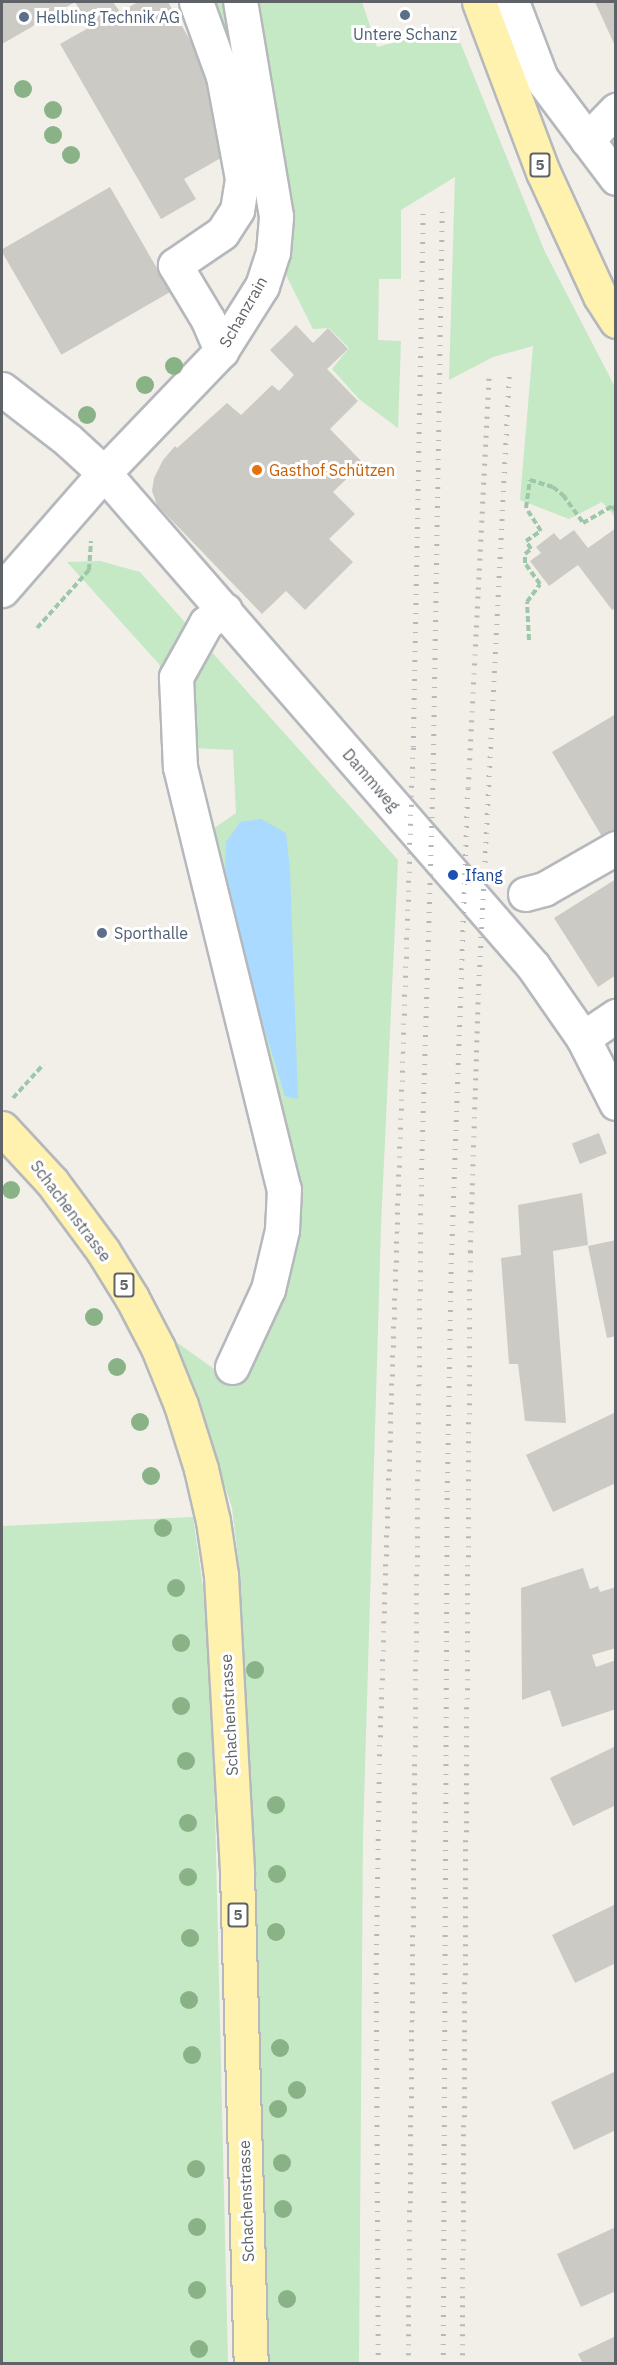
<!DOCTYPE html>
<html>
<head>
<meta charset="utf-8">
<style>
  body { margin:0 }
  #map { position:relative; width:617px; height:2365px; overflow:hidden; background:#f1efe8; font-family:"IBM Plex Sans",sans-serif }
  div>[style] { position:absolute }
  [style*='--x'] { left:calc(var(--x)*1px); top:calc(var(--y)*1px); width:calc(var(--w)*1px); rotate:calc(var(--a)*1deg) }
  .green>* { inset:0; background:#c5e8c5 }
  .water>* { inset:0; background:#aadaff }
  .building>* { inset:0; background:#cccac5; transform-origin:0 0 }
  .path>* { height:4px; margin-top:-2px; transform-origin:0; background:repeating-linear-gradient(90deg,#9cc7a9 0 6px,transparent 0 9px) }
  .roads { filter:drop-shadow(2px 0 #b5b8bc) drop-shadow(-2px 0 #b5b8bc) drop-shadow(0 2px #b5b8bc) drop-shadow(0 -2px #b5b8bc) }
  .minor>* { height:33px; margin:-16.5px; padding:0 16.5px; transform-origin:16.5px; border-radius:16.5px; background:#fff }
  .major>* { height:33px; margin:-16.5px; padding:0 16.5px; transform-origin:16.5px; border-radius:16.5px; background:#fff2af }
  .rail>* { height:4.5px; margin-top:-2.25px; transform-origin:0; background:repeating-linear-gradient(90deg,#b6b7b8 0 1.5px,transparent 0 9.5px) }
  .trees>* { width:18px; height:18px; margin:-9px; border-radius:50%; background:#89b387 }
  .dots>* { width:16px; height:16px; translate:-50% -50%; box-sizing:border-box; border:3px solid #fff; border-radius:50% }
  span { translate:-50% -50%; white-space:nowrap; text-align:center; line-height:1.15; -webkit-text-stroke:6px #fff; paint-order:stroke }
  .shield-label span { padding:2px 4px; background:#fff; border:2px solid; border-radius:4px; -webkit-text-stroke-width:0 }
  .shield-label { font-size:15px; color:#5f6368; font-weight:700 }
  .service-label { font-size:16px; color:#4e5e75 }
  .left { translate:0 -50%; text-align:left }
  .street-label { font-size:16px; color:#5f6368 }
  .food-label { font-size:16px; color:#c56008 }
  .transit-label { font-size:16px; color:#164399 }
  .frame { position:absolute; inset:0; border:3px solid #5f6368; pointer-events:none }
</style>
</head>
<body>
<div id="map">
  <div class="green">
    <div style="clip-path:polygon(208px 2px,227px 2px,239px 77px)"></div>
    <div style="clip-path:polygon(252px 2px,362px 2px,377px 47px,454px 27px,545px 252px,615px 387px,615px 517px,602px 502px,569px 519px,520px 500px,533px 346px,493px 357px,449px 380px,455px 177px,401px 210px,401px 279px,379px 279px,378px 340px,401px 341px,398px 428px,359px 399px,332px 369px,349px 348px,329px 328px,313px 329px,282px 267px)"></div>
    <div style="clip-path:polygon(100px 561px,140px 572px,398px 860px,381px 1226px,363px 1836px,359px 2363px,267px 2363px,247px 1705px,238px 1557px,232px 1508px,200px 1408px,172px 1339px,224px 1376px,295px 1222px,210px 831px,236px 813px,233px 750px,192px 748px,159px 664px,67px 562px)"></div>
    <div style="clip-path:polygon(193px 1517px,211px 1643px,228px 2363px,2px 2363px,2px 1526px)"></div>
  </div>
  <div class="water">
    <div style="clip-path:polygon(261px 819px,286px 833px,290px 869px,298px 1099px,285px 1096px,255px 998px,225px 868px,226px 842px,240px 822px)"></div>
  </div>
  <div class="building">
    <div style="clip-path:polygon(2px 2px,113px 2px,120px 12px,138px 2px,168px 2px,249px 142px,184px 179px,196px 199px,161px 219px,60px 44px,90px 27px,75px 2px,2px 44px)"></div>
    <div style="clip-path:polygon(595px 2px,616px 2px,616px 48px)"></div>
    <div style="left:110px;top:187px;width:121px;height:126px;rotate:60deg"></div>
    <div style="clip-path:polygon(296px 325px,313px 343px,328px 328px,348px 349px,327px 369px,358px 401px,330px 429px,363px 463px,333px 492px,355px 514px,329px 539px,353px 562px,305px 610px,286px 591px,262px 614px,157px 505px,152px 491px,154px 478px,163px 460px,175px 446px,177px 448px,227px 403px,241px 415px,272px 385px,279px 391px,294px 375px,270px 350px)"></div>
    <div style="clip-path:polygon(616px 528px,616px 607px,612px 610px,578px 565px,549px 586px,530px 561px,541px 553px,536px 547px,554px 533px,560px 540px,574px 530px,588px 548px)"></div>
    <div style="clip-path:polygon(616px 714px,616px 833px,604px 840px,552px 752px)"></div>
    <div style="clip-path:polygon(616px 879px,616px 975px,598px 987px,554px 918px)"></div>
    <div style="left:599px;top:1133px;width:22px;height:29px;rotate:69deg"></div>
    <div style="clip-path:polygon(582px 1193px,588px 1245px,553px 1251px,566px 1423px,525px 1421px,518px 1364px,509px 1364px,501px 1258px,521px 1255px,518px 1205px)"></div>
    <div style="clip-path:polygon(616px 1240px,616px 1336px,607px 1338px,588px 1246px)"></div>
    <div style="clip-path:polygon(616px 1412px,616px 1483px,553px 1512px,526px 1455px)"></div>
    <div style="clip-path:polygon(583px 1568px,590px 1589px,598px 1586px,600px 1592px,616px 1587px,616px 1648px,592px 1655px,596px 1667px,616px 1660px,616px 1709px,562px 1727px,550px 1690px,522px 1700px,521px 1588px)"></div>
    <div style="clip-path:polygon(616px 1746px,616px 1805px,573px 1826px,550px 1778px)"></div>
    <div style="clip-path:polygon(616px 1904px,616px 1963px,575px 1983px,552px 1935px)"></div>
    <div style="clip-path:polygon(616px 2071px,616px 2130px,574px 2150px,551px 2102px)"></div>
    <div style="clip-path:polygon(616px 2227px,616px 2291px,581px 2307px,557px 2254px)"></div>
    <div style="clip-path:polygon(616px 2336px,616px 2364px,583px 2364px,578px 2354px)"></div>
  </div>
  <div class="path">
    <div style="--x:37;--y:628;--w:78;--a:-48.1"></div>
    <div style="--x:89;--y:570;--w:29;--a:-86"></div>
    <div style="--x:529;--y:640;--w:38;--a:-93"></div>
    <div style="--x:527;--y:602;--w:22;--a:-54"></div>
    <div style="--x:540;--y:584;--w:26;--a:-126"></div>
    <div style="--x:525;--y:563;--w:9;--a:-90"></div>
    <div style="--x:525;--y:554;--w:8;--a:-40"></div>
    <div style="--x:531;--y:549;--w:9;--a:-122"></div>
    <div style="--x:526;--y:541;--w:18;--a:-34"></div>
    <div style="--x:541;--y:531;--w:27;--a:-123"></div>
    <div style="--x:526;--y:508;--w:28;--a:-82"></div>
    <div style="--x:530;--y:480;--w:24;--a:17"></div>
    <div style="--x:553;--y:487;--w:13;--a:39"></div>
    <div style="--x:563;--y:495;--w:34;--a:54"></div>
    <div style="--x:583;--y:523;--w:34;--a:-30"></div>
    <div style="--x:612;--y:506;--w:6;--a:51"></div>
    <div style="--x:13;--y:1098;--w:45;--a:-47.7"></div>
  </div>
  <div class="roads">
    <div class="minor">
      <div style="--x:196;--y:2;--w:79;--a:70"></div>
      <div style="--x:223;--y:76;--w:105;--a:79.5"></div>
      <div style="--x:242;--y:179;--w:31;--a:99"></div>
      <div style="--x:237;--y:210;--w:27;--a:123"></div>
      <div style="--x:222;--y:233;--w:57;--a:145.8"></div>
      <div style="--x:175;--y:265;--w:64;--a:59"></div>
      <div style="--x:208;--y:320;--w:34;--a:67"></div>
      <div style="--x:512;--y:2;--w:81;--a:69.1"></div>
      <div style="--x:541;--y:78;--w:125;--a:53.1"></div>
      <div style="--x:587;--y:140;--w:42;--a:-46"></div>
      <div style="--x:2;--y:389;--w:83;--a:37.7"></div>
      <div style="--x:68;--y:440;--w:49;--a:42.5"></div>
      <div style="--x:104;--y:473;--w:654;--a:48.97"></div>
      <div style="--x:533;--y:966;--w:88;--a:55.2"></div>
      <div style="--x:583;--y:1038;--w:73;--a:63.1"></div>
      <div style="--x:2;--y:590;--w:155;--a:-48.9"></div>
      <div style="--x:104;--y:473;--w:169;--a:-46.2"></div>
      <div style="--x:221;--y:351;--w:77;--a:-57.8"></div>
      <div style="--x:262;--y:286;--w:36;--a:-72"></div>
      <div style="--x:273;--y:252;--w:36;--a:-85"></div>
      <div style="--x:276;--y:216;--w:217;--a:-99.5"></div>
      <div style="--x:225;--y:610;--w:23;--a:146"></div>
      <div style="--x:206;--y:623;--w:62;--a:119.1"></div>
      <div style="--x:176;--y:677;--w:90;--a:87.5"></div>
      <div style="--x:180;--y:767;--w:435;--a:76.2"></div>
      <div style="--x:284;--y:1189;--w:41;--a:92.8"></div>
      <div style="--x:282;--y:1230;--w:61;--a:103.3"></div>
      <div style="--x:268;--y:1289;--w:86;--a:114.8"></div>
      <div style="--x:525;--y:894;--w:20;--a:-15"></div>
      <div style="--x:544;--y:889;--w:83;--a:-29.7"></div>
      <div style="--x:583;--y:1038;--w:40;--a:-34"></div>
    </div>
    <div class="major">
      <div style="--x:479;--y:2;--w:182;--a:69.4"></div>
      <div style="--x:543;--y:172;--w:136;--a:65.3"></div>
      <div style="--x:600;--y:296;--w:30;--a:57"></div>
      <div style="--x:2;--y:1128;--w:74;--a:47.2"></div>
      <div style="--x:52;--y:1182;--w:86;--a:53.5"></div>
      <div style="--x:103;--y:1251;--w:55;--a:58.3"></div>
      <div style="--x:132;--y:1298;--w:56;--a:62.5"></div>
      <div style="--x:158;--y:1348;--w:61;--a:68"></div>
      <div style="--x:181;--y:1405;--w:67;--a:72.6"></div>
      <div style="--x:201;--y:1469;--w:53;--a:77"></div>
      <div style="--x:213;--y:1521;--w:55;--a:81.6"></div>
      <div style="--x:221;--y:1575;--w:297;--a:86.9"></div>
      <div style="--x:237;--y:1872;--w:492;--a:88.4"></div>
    </div>
  </div>
  <div class="rail">
    <div style="--x:378;--y:2364;--w:400;--a:-90.3"></div>
    <div style="--x:376;--y:1964;--w:199;--a:-89.1"></div>
    <div style="--x:379;--y:1765;--w:1019;--a:-88.09"></div>
    <div style="--x:413;--y:747;--w:536;--a:-88.93"></div>
    <div style="--x:408;--y:2364;--w:1185;--a:-89.37"></div>
    <div style="--x:421;--y:1179;--w:415;--a:-88.3"></div>
    <div style="--x:433;--y:764;--w:556;--a:-89.07"></div>
    <div style="--x:443;--y:2364;--w:872;--a:-89.74"></div>
    <div style="--x:447;--y:1492;--w:228;--a:-89"></div>
    <div style="--x:451;--y:1264;--w:476;--a:-88"></div>
    <div style="--x:468;--y:788;--w:411;--a:-87.1"></div>
    <div style="--x:462;--y:2364;--w:1113;--a:-89.59"></div>
    <div style="--x:470;--y:1251;--w:256;--a:-88.2"></div>
    <div style="--x:478;--y:995;--w:621;--a:-87.14"></div>
  </div>
  <div class="trees">
    <div style="left:23px;top:89px"></div>
    <div style="left:53px;top:110px"></div>
    <div style="left:53px;top:135px"></div>
    <div style="left:71px;top:155px"></div>
    <div style="left:174px;top:366px"></div>
    <div style="left:145px;top:385px"></div>
    <div style="left:87px;top:415px"></div>
    <div style="left:11px;top:1190px"></div>
    <div style="left:94px;top:1317px"></div>
    <div style="left:117px;top:1367px"></div>
    <div style="left:140px;top:1422px"></div>
    <div style="left:151px;top:1476px"></div>
    <div style="left:163px;top:1528px"></div>
    <div style="left:176px;top:1588px"></div>
    <div style="left:181px;top:1643px"></div>
    <div style="left:255px;top:1670px"></div>
    <div style="left:181px;top:1706px"></div>
    <div style="left:186px;top:1761px"></div>
    <div style="left:276px;top:1805px"></div>
    <div style="left:188px;top:1823px"></div>
    <div style="left:277px;top:1874px"></div>
    <div style="left:188px;top:1877px"></div>
    <div style="left:276px;top:1932px"></div>
    <div style="left:190px;top:1938px"></div>
    <div style="left:189px;top:2000px"></div>
    <div style="left:280px;top:2048px"></div>
    <div style="left:192px;top:2055px"></div>
    <div style="left:297px;top:2090px"></div>
    <div style="left:278px;top:2109px"></div>
    <div style="left:282px;top:2163px"></div>
    <div style="left:196px;top:2169px"></div>
    <div style="left:283px;top:2209px"></div>
    <div style="left:197px;top:2227px"></div>
    <div style="left:197px;top:2290px"></div>
    <div style="left:287px;top:2299px"></div>
    <div style="left:199px;top:2349px"></div>
  </div>
  <div class="dots">
    <div style="left:405px;top:15px;background:#5c6f8a"></div>
    <div style="left:24px;top:17px;background:#5c6f8a"></div>
    <div style="left:257px;top:470px;background:#e8710a"></div>
    <div style="left:453px;top:875px;background:#1a4fb4"></div>
    <div style="left:102px;top:933px;background:#5c6f8a"></div>
  </div>
  <div class="shield-label">
    <span style="left:540px;top:165px">5</span>
    <span style="left:124px;top:1285px">5</span>
    <span style="left:238px;top:1915px">5</span>
  </div>
  <div class="service-label">
    <span class="left" style="left:36px;top:17px">Helbling Technik AG</span>
    <span style="left:405px;top:34px">Untere Schanz</span>
    <span class="left" style="left:114px;top:933px">Sporthalle</span>
  </div>
  <div class="street-label">
    <span style="left:243px;top:312px;rotate:-60deg">Schanzrain</span>
    <span style="left:371px;top:780px;rotate:49deg">Dammweg</span>
    <span style="left:71px;top:1211px;rotate:53deg">Schachenstrasse</span>
    <span style="left:229px;top:1715px;rotate:-93deg">Schachenstrasse</span>
    <span style="left:246px;top:2201px;rotate:-92deg">Schachenstrasse</span>
  </div>
  <div class="food-label">
    <span class="left" style="left:269px;top:470px">Gasthof Schützen</span>
  </div>
  <div class="transit-label">
    <span class="left" style="left:465px;top:875px">Ifang</span>
  </div>
  <div class="frame"></div>
</div>
</body>
</html>
